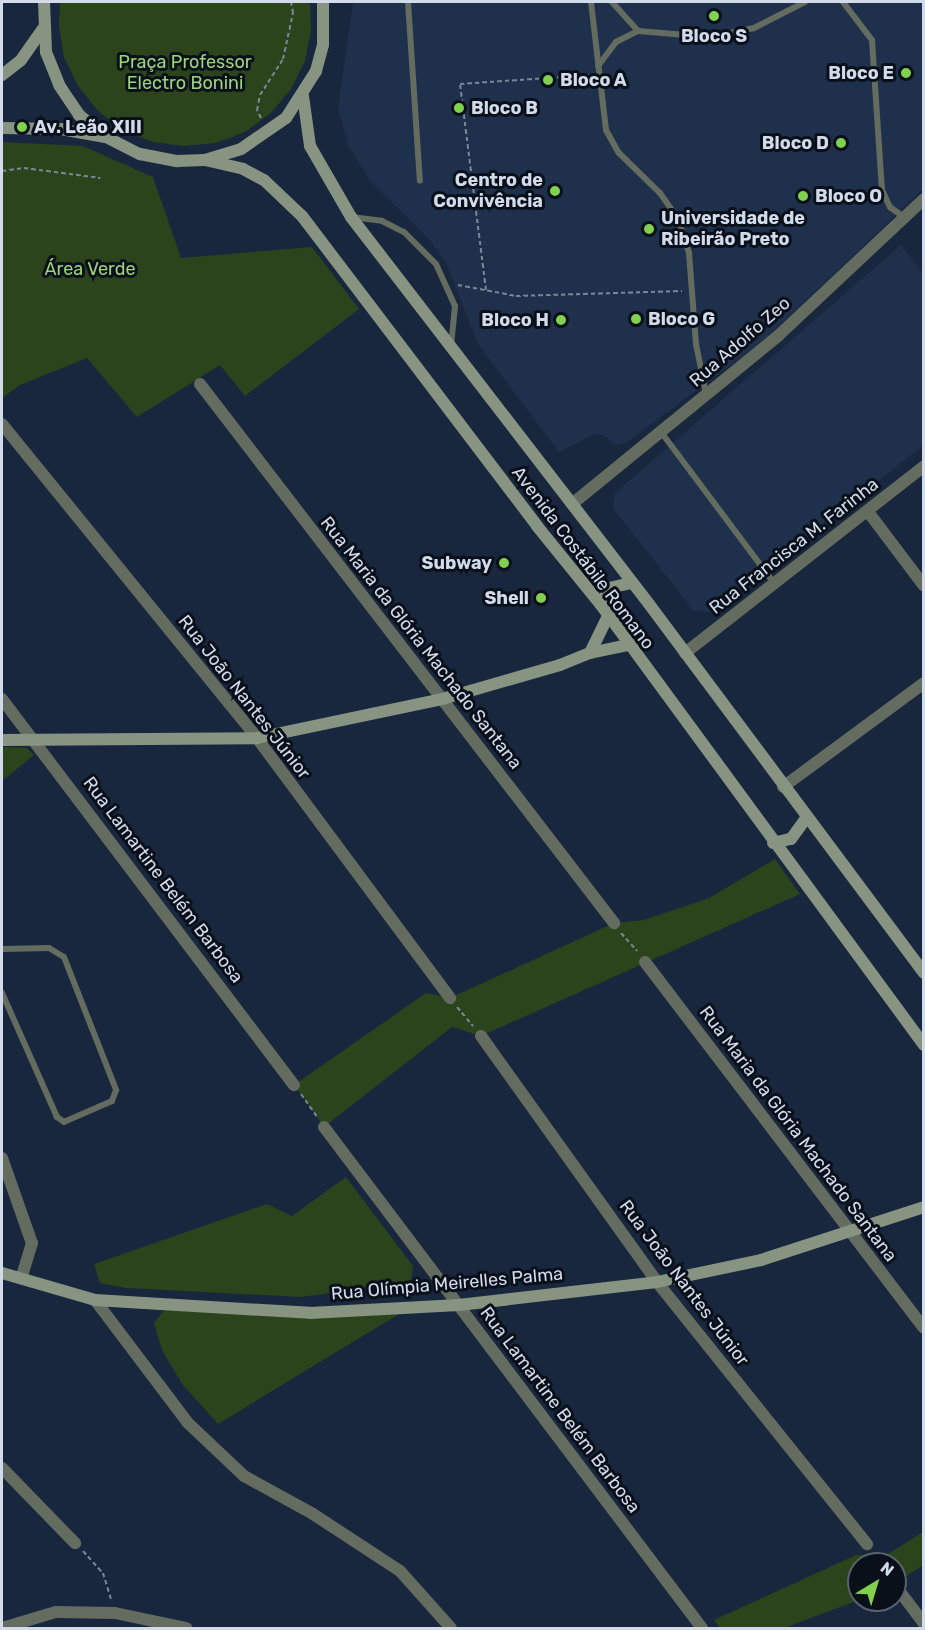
<!DOCTYPE html>
<html>
<head>
<meta charset="utf-8">
<style>
  body { margin:0 }
  #map { position:relative; width:925px; height:1630px; overflow:hidden; background:#18273d; font-family:Rubik,sans-serif }
  div>[style] { position:absolute }
  [style*='--x'] { left:calc(var(--x)*1px); top:calc(var(--y)*1px); width:calc(var(--w)*1px); rotate:calc(var(--a)*1deg) }
  .built>* { inset:0; background:#1e304b }
  .green>* { inset:0; background:#2b441c }
  .path>* { height:2px; margin-top:-1px; transform-origin:0; background:repeating-linear-gradient(90deg,#7b8799 0 4.5px,transparent 0 7.5px) }
  .lane>* { height:6px; margin:-3px; padding:0 3px; transform-origin:3px; border-radius:3px; background:#646c60 }
  .street>* { height:12px; margin:-6px; padding:0 6px; transform-origin:6px; border-radius:6px; background:#646c60 }
  .secondary>* { height:12px; margin:-6px; padding:0 6px; transform-origin:6px; border-radius:6px; background:#879481 }
  .dots>* { width:16px; height:16px; translate:-50% -50%; box-sizing:border-box; border:3px solid #09101a; border-radius:50% }
  span { translate:-50% -50%; white-space:nowrap; text-align:center; line-height:1.15; -webkit-text-stroke:6px #09101a; paint-order:stroke }
  .poi-label { font-size:18px; color:#d1dbea; font-weight:700 }
  .right { translate:-100% -50%; text-align:right }
  .left { translate:0 -50%; text-align:left }
  .park-label { font-size:18px; color:#9cd37c }
  .street-label { font-size:18px; color:#d1dbea }
  .frame { position:absolute; inset:0; border:3px solid #d1dbea; pointer-events:none }
  .north { position:absolute; left:847px; top:1552px; width:60px; height:60px; box-sizing:border-box; background:#09101a; border:2px solid #59616d; border-radius:50%; rotate:38deg; font-size:16px; font-weight:700; line-height:24px; text-align:center; color:#d1dbea }
  .north::after { content:''; display:block; margin:auto; width:21px; height:27px; background:#82d04f; clip-path:polygon(50% 0,100% 100%,50% 72%,0 100%) }
</style>
</head>
<body>
<div id="map">
  <div class="built">
    <div style="clip-path:polygon(353px 2px,923px 2px,923px 189px,762px 342px,627px 442px,614px 445px,605px 436px,594px 434px,559px 452px,478px 344px,446px 263px,428px 238px,371px 182px,349px 147px,338px 108px)"></div>
    <div style="clip-path:polygon(901px 245px,923px 274px,923px 446px,710px 612px,693px 610px,613px 508px,615px 493px)"></div>
  </div>
  <div class="green">
    <div style="clip-path:polygon(60px 2px,310px 2px,311px 30px,305px 61px,291px 89px,271px 113px,245px 132px,216px 143px,184px 146px,153px 142px,123px 130px,98px 111px,78px 86px,64px 57px,59px 26px)"></div>
    <div style="clip-path:polygon(2px 142px,83px 146px,153px 177px,181px 258px,312px 247px,359px 309px,245px 396px,220px 365px,137px 417px,87px 358px,20px 385px,2px 398px)"></div>
    <div style="clip-path:polygon(2px 747px,27px 748px,34px 755px,2px 781px)"></div>
    <div style="clip-path:polygon(775px 859px,800px 894px,481px 1036px,452px 1027px,324px 1127px,294px 1085px,426px 993px,450px 998px,614px 923px,644px 920px,709px 898px)"></div>
    <div style="clip-path:polygon(346px 1177px,413px 1266px,411px 1281px,302px 1297px,126px 1288px,100px 1283px,94px 1264px,267px 1204px,292px 1216px)"></div>
    <div style="clip-path:polygon(168px 1305px,399px 1314px,218px 1424px,182px 1384px,162px 1350px,154px 1323px)"></div>
    <div style="clip-path:polygon(923px 1532px,923px 1565px,895px 1584px,895px 1564px,859px 1564px,859px 1600px,784px 1628px,720px 1628px,714px 1620px,856px 1555px,888px 1554px)"></div>
  </div>
  <div class="path">
    <div style="--x:261;--y:118;--w:9;--a:-117"></div>
    <div style="--x:257;--y:110;--w:15;--a:-79"></div>
    <div style="--x:260;--y:95;--w:43;--a:-57.4"></div>
    <div style="--x:283;--y:59;--w:47;--a:-77.7"></div>
    <div style="--x:293;--y:13;--w:11;--a:-100"></div>
    <div style="--x:2;--y:171;--w:22;--a:-8"></div>
    <div style="--x:24;--y:168;--w:77;--a:7.5"></div>
    <div style="--x:458;--y:285;--w:59;--a:10.7"></div>
    <div style="--x:516;--y:296;--w:166;--a:-1.7"></div>
    <div style="--x:486;--y:290;--w:208;--a:-97.2"></div>
    <div style="--x:460;--y:84;--w:130;--a:-4"></div>
    <div style="--x:621;--y:933;--w:24;--a:48"></div>
    <div style="--x:457;--y:1007;--w:25;--a:50"></div>
    <div style="--x:301;--y:1094;--w:28;--a:55"></div>
    <div style="--x:83;--y:1551;--w:30;--a:48"></div>
    <div style="--x:103;--y:1573;--w:27;--a:73"></div>
    <div style="--x:874;--y:1554;--w:12;--a:55"></div>
  </div>
  <div class="lane">
    <div style="--x:408;--y:2;--w:179;--a:86.2"></div>
    <div style="--x:591;--y:2;--w:129;--a:83.3"></div>
    <div style="--x:606;--y:130;--w:26;--a:61"></div>
    <div style="--x:619;--y:153;--w:57;--a:44.3"></div>
    <div style="--x:660;--y:193;--w:32;--a:55"></div>
    <div style="--x:678;--y:219;--w:36;--a:72"></div>
    <div style="--x:689;--y:253;--w:91;--a:85.6"></div>
    <div style="--x:696;--y:344;--w:51;--a:78.7"></div>
    <div style="--x:612;--y:2;--w:39;--a:48"></div>
    <div style="--x:638;--y:31;--w:72;--a:4.8"></div>
    <div style="--x:710;--y:37;--w:45;--a:-11.6"></div>
    <div style="--x:754;--y:28;--w:57;--a:-27"></div>
    <div style="--x:843;--y:2;--w:48;--a:52.7"></div>
    <div style="--x:872;--y:40;--w:150;--a:86.2"></div>
    <div style="--x:882;--y:190;--w:19;--a:65"></div>
    <div style="--x:890;--y:207;--w:17;--a:36"></div>
    <div style="--x:598;--y:66;--w:30;--a:-53"></div>
    <div style="--x:616;--y:42;--w:25;--a:-27"></div>
    <div style="--x:351;--y:217;--w:31;--a:7"></div>
    <div style="--x:382;--y:221;--w:25;--a:27"></div>
    <div style="--x:404;--y:232;--w:45;--a:45"></div>
    <div style="--x:436;--y:264;--w:46;--a:65.7"></div>
    <div style="--x:455;--y:306;--w:40;--a:95.7"></div>
    <div style="--x:661;--y:432;--w:189;--a:53.2"></div>
    <div style="--x:2;--y:949;--w:47;--a:-1.2"></div>
    <div style="--x:49;--y:948;--w:17;--a:31"></div>
    <div style="--x:64;--y:957;--w:143;--a:68.6"></div>
    <div style="--x:116;--y:1090;--w:12;--a:110"></div>
    <div style="--x:112;--y:1101;--w:52;--a:156.4"></div>
    <div style="--x:64;--y:1122;--w:9;--a:-144"></div>
    <div style="--x:57;--y:1117;--w:136;--a:-113.9"></div>
  </div>
  <div class="street">
    <div style="--x:200;--y:384;--w:680;--a:52.47"></div>
    <div style="--x:2;--y:424;--w:405;--a:50.9"></div>
    <div style="--x:257;--y:738;--w:324;--a:53.4"></div>
    <div style="--x:572;--y:504;--w:267;--a:-39.2"></div>
    <div style="--x:779;--y:335;--w:199;--a:-43.2"></div>
    <div style="--x:869;--y:513;--w:91;--a:53"></div>
    <div style="--x:685;--y:653;--w:303;--a:-38"></div>
    <div style="--x:2;--y:699;--w:484;--a:52.9"></div>
    <div style="--x:783;--y:787;--w:175;--a:-36.4"></div>
    <div style="--x:645;--y:962;--w:460;--a:52.7"></div>
    <div style="--x:481;--y:1036;--w:302;--a:54.4"></div>
    <div style="--x:657;--y:1282;--w:336;--a:51.3"></div>
    <div style="--x:324;--y:1127;--w:628;--a:52.97"></div>
    <div style="--x:2;--y:1158;--w:90;--a:70.6"></div>
    <div style="--x:32;--y:1243;--w:37;--a:107"></div>
    <div style="--x:95;--y:1300;--w:154;--a:52.9"></div>
    <div style="--x:188;--y:1423;--w:77;--a:43.4"></div>
    <div style="--x:244;--y:1476;--w:79;--a:28.8"></div>
    <div style="--x:313;--y:1514;--w:104;--a:33.2"></div>
    <div style="--x:400;--y:1571;--w:76;--a:48.2"></div>
    <div style="--x:2;--y:1468;--w:105;--a:45.8"></div>
    <div style="--x:901;--y:1593;--w:38;--a:53"></div>
    <div style="--x:2;--y:1628;--w:56;--a:-16.5"></div>
    <div style="--x:56;--y:1612;--w:59;--a:1"></div>
    <div style="--x:115;--y:1613;--w:73;--a:11.9"></div>
  </div>
  <div class="secondary">
    <div style="--x:44;--y:2;--w:50;--a:87.7"></div>
    <div style="--x:46;--y:52;--w:35;--a:68"></div>
    <div style="--x:59;--y:85;--w:36;--a:56"></div>
    <div style="--x:79;--y:115;--w:35;--a:39"></div>
    <div style="--x:106;--y:137;--w:38;--a:27"></div>
    <div style="--x:140;--y:154;--w:38;--a:11"></div>
    <div style="--x:177;--y:161;--w:28;--a:-2"></div>
    <div style="--x:205;--y:160;--w:38;--a:-17"></div>
    <div style="--x:241;--y:149;--w:55;--a:-34.6"></div>
    <div style="--x:286;--y:118;--w:56;--a:-57.4"></div>
    <div style="--x:316;--y:71;--w:27;--a:-75"></div>
    <div style="--x:323;--y:45;--w:43;--a:-90"></div>
    <div style="--x:2;--y:75;--w:24;--a:-38"></div>
    <div style="--x:21;--y:60;--w:38;--a:-55"></div>
    <div style="--x:303;--y:96;--w:50;--a:82"></div>
    <div style="--x:310;--y:146;--w:82;--a:60"></div>
    <div style="--x:351;--y:217;--w:488;--a:52.4"></div>
    <div style="--x:649;--y:604;--w:460;--a:53.3"></div>
    <div style="--x:2;--y:128;--w:59;--a:1"></div>
    <div style="--x:61;--y:129;--w:45;--a:10.3"></div>
    <div style="--x:205;--y:160;--w:39;--a:13"></div>
    <div style="--x:243;--y:169;--w:24;--a:28"></div>
    <div style="--x:264;--y:180;--w:52;--a:43.5"></div>
    <div style="--x:302;--y:216;--w:389;--a:52.8"></div>
    <div style="--x:537;--y:526;--w:102;--a:51"></div>
    <div style="--x:601;--y:605;--w:546;--a:53.72"></div>
    <div style="--x:601;--y:605;--w:19;--a:-65"></div>
    <div style="--x:609;--y:588;--w:22;--a:-13"></div>
    <div style="--x:590;--y:653;--w:39;--a:-64"></div>
    <div style="--x:2;--y:740;--w:255;--a:-0.4"></div>
    <div style="--x:257;--y:738;--w:189;--a:-11.9"></div>
    <div style="--x:442;--y:699;--w:123;--a:-16.1"></div>
    <div style="--x:560;--y:665;--w:32;--a:-22"></div>
    <div style="--x:590;--y:653;--w:38;--a:-12"></div>
    <div style="--x:773;--y:843;--w:18;--a:-13"></div>
    <div style="--x:791;--y:839;--w:26;--a:-54"></div>
    <div style="--x:2;--y:1273;--w:97;--a:16.2"></div>
    <div style="--x:95;--y:1300;--w:49;--a:3.5"></div>
    <div style="--x:144;--y:1303;--w:166;--a:3.4"></div>
    <div style="--x:310;--y:1313;--w:149;--a:-3.1"></div>
    <div style="--x:459;--y:1305;--w:199;--a:-6.6"></div>
    <div style="--x:657;--y:1282;--w:106;--a:-11.9"></div>
    <div style="--x:761;--y:1260;--w:171;--a:-18"></div>
  </div>
  <div class="dots">
    <div style="left:714px;top:16px;background:#82d04f"></div>
    <div style="left:906px;top:73px;background:#82d04f"></div>
    <div style="left:548px;top:80px;background:#82d04f"></div>
    <div style="left:459px;top:108px;background:#82d04f"></div>
    <div style="left:22px;top:127px;background:#82d04f"></div>
    <div style="left:841px;top:143px;background:#82d04f"></div>
    <div style="left:555px;top:191px;background:#82d04f"></div>
    <div style="left:803px;top:196px;background:#82d04f"></div>
    <div style="left:649px;top:229px;background:#82d04f"></div>
    <div style="left:636px;top:319px;background:#82d04f"></div>
    <div style="left:561px;top:320px;background:#82d04f"></div>
    <div style="left:504px;top:563px;background:#82d04f"></div>
    <div style="left:541px;top:598px;background:#82d04f"></div>
  </div>
  <div class="poi-label">
    <span style="left:714px;top:36px">Bloco S</span>
    <span class="right" style="left:894px;top:73px">Bloco E</span>
    <span class="left" style="left:560px;top:80px">Bloco A</span>
    <span class="left" style="left:471px;top:108px">Bloco B</span>
    <span class="left" style="left:34px;top:127px">Av. Leão XIII</span>
    <span class="right" style="left:829px;top:143px">Bloco D</span>
    <span class="right" style="left:543px;top:191px">Centro de<br>Convivência</span>
    <span class="left" style="left:815px;top:196px">Bloco O</span>
    <span class="left" style="left:661px;top:229px">Universidade de<br>Ribeirão Preto</span>
    <span class="left" style="left:648px;top:319px">Bloco G</span>
    <span class="right" style="left:549px;top:320px">Bloco H</span>
    <span class="right" style="left:492px;top:563px">Subway</span>
    <span class="right" style="left:529px;top:598px">Shell</span>
  </div>
  <div class="park-label">
    <span style="left:185px;top:73px">Praça Professor<br>Electro Bonini</span>
    <span style="left:90px;top:269px">Área Verde</span>
  </div>
  <div class="street-label">
    <span style="left:740px;top:342px;rotate:-41deg">Rua Adolfo Zeo</span>
    <span style="left:794px;top:546px;rotate:-38deg">Rua Francisca M. Farinha</span>
    <span style="left:583px;top:558px;rotate:53deg">Avenida Costábile Romano</span>
    <span style="left:421px;top:643px;rotate:52deg">Rua Maria da Glória Machado Santana</span>
    <span style="left:244px;top:697px;rotate:52deg">Rua João Nantes Júnior</span>
    <span style="left:163px;top:880px;rotate:53deg">Rua Lamartine Belém Barbosa</span>
    <span style="left:798px;top:1134px;rotate:53deg">Rua Maria da Glória Machado Santana</span>
    <span style="left:684px;top:1283px;rotate:53deg">Rua João Nantes Júnior</span>
    <span style="left:447px;top:1284px;rotate:-5deg">Rua Olímpia Meirelles Palma</span>
    <span style="left:560px;top:1410px;rotate:53deg">Rua Lamartine Belém Barbosa</span>
  </div>
  <div class="frame"></div>
  <div class="north">N</div>
</div>
</body>
</html>
